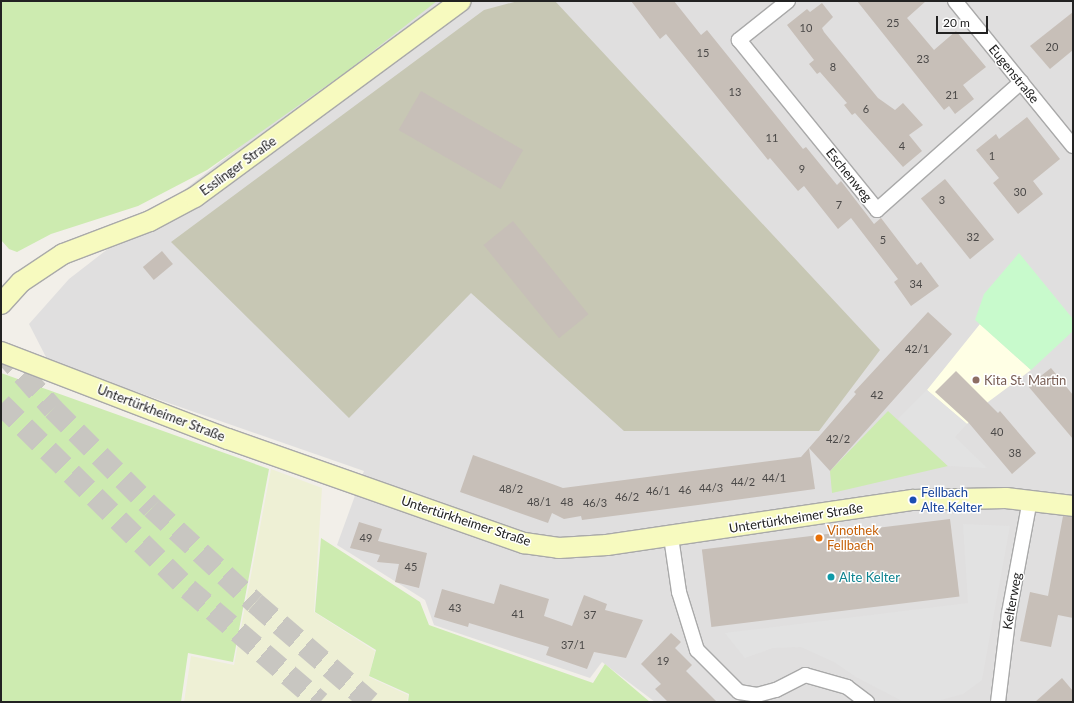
<!DOCTYPE html>
<html>
<head>
<meta charset="utf-8">
<style>
  body { margin:0 }
  #map { position:relative; width:1074px; height:703px; overflow:hidden; background:#f2efe9; font-family:Lato,sans-serif }
  div>[style] { position:absolute }
  [style*='--x'] { left:calc(var(--x)*1px); top:calc(var(--y)*1px); width:calc(var(--w)*1px); rotate:calc(var(--a)*1deg) }
  .residential>* { inset:0; background:#e0dfdf }
  .education>* { inset:0; background:#ffffe5 }
  .construction>* { inset:0; background:#c7c7b4 }
  .farmland>* { inset:0; background:#eef0d5 }
  .grass>* { inset:0; background:#cdebb0 }
  .park>* { inset:0; background:#c8facc }
  .parking>* { inset:0; background:#e2e2e2 }
  .building>* { inset:0; background:#c7bfb8; transform-origin:0 0 }
  .highway-tunnel>* { height:22px; margin-top:-11px; transform-origin:0; background:repeating-linear-gradient(90deg,#c8c6c1 0 22px,transparent 0 33px) }
  .roads { filter:drop-shadow(1px 0 #a9a9a9) drop-shadow(-1px 0 #a9a9a9) drop-shadow(0 1px #a9a9a9) drop-shadow(0 -1px #a9a9a9) }
  .street>* { height:14px; margin:-7px; padding:0 7px; transform-origin:7px; border-radius:7px; background:#fff }
  .secondary>* { height:20px; margin:-10px; padding:0 10px; transform-origin:10px; border-radius:10px; background:#f7fabf }
  .dots>* { width:11px; height:11px; translate:-50% -50%; box-sizing:border-box; border:2px solid #fff; border-radius:50% }
  span { translate:-50% -50%; white-space:nowrap; text-align:center; line-height:1.15; -webkit-text-stroke:3px #fff; paint-order:stroke }
  .number-label { font-size:11px; color:#4b4948 }
  .number-label span { -webkit-text-stroke-width:0 }
  .street-label { font-size:13px; color:#222 }
  .education-label { font-size:13px; color:#785e54 }
  .left { translate:0 -50%; text-align:left }
  .transit-label { font-size:13px; color:#164399 }
  .food-label { font-size:13px; color:#c56008 }
  .culture-label { font-size:13px; color:#0d838f }
  .frame { position:absolute; inset:0; border:2px solid #222; pointer-events:none }
  .scale { position:absolute; left:936px; top:16px; width:52px; height:18px; box-sizing:border-box; border:2px solid #222; border-top:0; padding-left:5px; font-size:12px; line-height:14px; white-space:nowrap; color:#222; -webkit-text-stroke:3px #fff; paint-order:stroke }
</style>
</head>
<body>
<div id="map">
  <div class="residential">
    <div style="clip-path:polygon(428px 1px,1073px 1px,1073px 702px,655px 702px,602px 662px,590px 678px,434px 625px,425px 600px,337px 545px,364px 471px,48px 361px,29px 324px,69px 279px)"></div>
  </div>
  <div class="education">
    <div style="clip-path:polygon(980px 324px,1031px 370px,988px 402px,967px 424px,927px 390px)"></div>
  </div>
  <div class="construction">
    <div style="clip-path:polygon(518px 1px,555px 1px,880px 350px,819px 431px,624px 431px,471px 293px,349px 418px,171px 242px,484px 10px)"></div>
  </div>
  <div class="farmland">
    <div style="clip-path:polygon(271px 469px,322px 488px,314px 612px,375px 651px,369px 677px,408px 695px,407px 702px,184px 702px,191px 656px,234px 665px)"></div>
  </div>
  <div class="grass">
    <div style="clip-path:polygon(1px 1px,437px 1px,346px 72px,207px 170px,138px 206px,51px 234px,17px 252px,9px 249px,1px 240px)"></div>
    <div style="clip-path:polygon(1px 373px,269px 469px,233px 662px,188px 653px,181px 702px,1px 702px)"></div>
    <div style="clip-path:polygon(888px 411px,948px 466px,832px 493px,830px 471px)"></div>
    <div style="clip-path:polygon(321px 538px,420px 602px,429px 625px,593px 683px,605px 664px,650px 702px,408px 702px,409px 694px,369px 676px,376px 650px,315px 612px)"></div>
  </div>
  <div class="park">
    <div style="clip-path:polygon(1019px 253px,1073px 319px,1073px 331px,1031px 370px,975px 320px,984px 294px)"></div>
  </div>
  <div class="parking">
    <div style="clip-path:polygon(927px 390px,967px 424px,955px 437px,987px 468px,948px 466px,898px 419px)"></div>
    <div style="clip-path:polygon(963px 524px,1010px 526px,982px 680px,963px 694px,941px 700px,904px 702px,856px 677px,834px 662px,801px 647px,773px 648px,745px 658px,725px 633px,968px 603px)"></div>
  </div>
  <div class="building">
    <div style="clip-path:polygon(631px 1px,674px 1px,701px 35px,707px 30px,803px 149px,806px 147px,837px 185px,841px 181px,874px 224px,881px 218px,917px 265px,921px 262px,939px 286px,911px 306px,894px 282px,898px 279px,851px 218px,838px 229px,804px 186px,798px 191px,770px 158px,768px 160px,666px 34px,660px 39px)"></div>
    <div style="clip-path:polygon(857px 1px,926px 1px,907px 18px,934px 50px,956px 31px,986px 67px,963px 85px,974px 99px,955px 114px,949px 106px,944px 110px)"></div>
    <div style="clip-path:polygon(822px 3px,833px 17px,822px 28px,824px 32px,878px 98px,895px 110px,903px 103px,923px 125px,909px 135px,922px 151px,903px 167px,855px 113px,852px 115px,844px 105px,847px 103px,820px 72px,817px 74px,809px 64px,814px 60px,787px 25px,807px 9px,810px 12px)"></div>
    <div style="clip-path:polygon(1073px 12px,1073px 50px,1050px 69px,1030px 46px)"></div>
    <div style="left:421px;top:91px;width:118px;height:45px;rotate:30deg"></div>
    <div style="clip-path:polygon(1027px 117px,1060px 159px,1033px 181px,1043px 194px,1018px 214px,993px 183px,999px 178px,976px 150px,996px 134px,999px 139px)"></div>
    <div style="left:945px;top:179px;width:78px;height:31px;rotate:51deg"></div>
    <div style="left:513px;top:221px;width:120px;height:38px;rotate:51deg"></div>
    <div style="left:162px;top:251px;width:17px;height:25px;rotate:50deg"></div>
    <div style="clip-path:polygon(928px 312px,952px 334px,830px 471px,809px 448px,856px 394px,854px 392px)"></div>
    <div style="clip-path:polygon(1051px 368px,1073px 395px,1073px 439px,1028px 386px)"></div>
    <div style="clip-path:polygon(956px 371px,998px 413px,1000px 411px,1036px 453px,1012px 474px,968px 422px,935px 392px)"></div>
    <div style="clip-path:polygon(809px 448px,815px 489px,698px 505px,582px 520px,581px 516px,564px 519px,552px 513px,548px 523px,460px 492px,473px 455px,563px 488px,801px 457px)"></div>
    <div style="clip-path:polygon(1063px 516px,1073px 517px,1073px 618px,1058px 615px,1051px 647px,1020px 641px,1030px 592px,1048px 596px)"></div>
    <div style="left:950px;top:519px;width:78px;height:250px;rotate:83deg"></div>
    <div style="clip-path:polygon(359px 522px,382px 529px,378px 541px,427px 553px,419px 588px,395px 582px,399px 564px,377px 562px,380px 555px,350px 548px)"></div>
    <div style="clip-path:polygon(500px 584px,549px 599px,544px 616px,572px 626px,584px 595px,607px 604px,605px 610px,643px 620px,626px 658px,594px 652px,587px 669px,546px 655px,549px 647px,469px 623px,468px 627px,434px 617px,442px 589px,494px 604px)"></div>
    <div style="clip-path:polygon(671px 633px,681px 642px,675px 648px,692px 665px,686px 671px,717px 702px,668px 702px,655px 689px,661px 684px,641px 664px)"></div>
    <div style="clip-path:polygon(1062px 678px,1073px 691px,1073px 702px,1035px 702px)"></div>
  </div>
  <div class="highway-tunnel">
    <div style="--x:1;--y:350;--w:79;--a:48.6"></div>
    <div style="--x:53;--y:409;--w:140;--a:45"></div>
    <div style="--x:152;--y:508;--w:140;--a:42.7"></div>
    <div style="--x:255;--y:603;--w:152;--a:40.7"></div>
    <div style="--x:1;--y:404;--w:263;--a:44.7"></div>
    <div style="--x:188;--y:589;--w:174;--a:40.6"></div>
  </div>
  <div class="roads">
    <div class="street">
      <div style="--x:788;--y:1;--w:63;--a:141.5"></div>
      <div style="--x:739;--y:40;--w:219;--a:50.9"></div>
      <div style="--x:877;--y:210;--w:193;--a:-41.6"></div>
      <div style="--x:955;--y:1;--w:187;--a:50.9"></div>
      <div style="--x:671;--y:537;--w:56;--a:81.7"></div>
      <div style="--x:679;--y:592;--w:61;--a:72.8"></div>
      <div style="--x:697;--y:650;--w:59;--a:45"></div>
      <div style="--x:739;--y:692;--w:18;--a:9"></div>
      <div style="--x:757;--y:695;--w:20;--a:-15"></div>
      <div style="--x:776;--y:690;--w:33;--a:-27"></div>
      <div style="--x:805;--y:675;--w:44;--a:15.9"></div>
      <div style="--x:847;--y:687;--w:25;--a:37"></div>
      <div style="--x:998;--y:702;--w:90;--a:-83"></div>
      <div style="--x:1009;--y:613;--w:115;--a:-79.5"></div>
    </div>
    <div class="secondary">
      <div style="--x:1;--y:304;--w:30;--a:-48"></div>
      <div style="--x:21;--y:282;--w:50;--a:-33.7"></div>
      <div style="--x:63;--y:254;--w:93;--a:-20.8"></div>
      <div style="--x:150;--y:221;--w:51;--a:-28.1"></div>
      <div style="--x:195;--y:197;--w:330;--a:-36.4"></div>
      <div style="--x:1;--y:352;--w:243;--a:21"></div>
      <div style="--x:228;--y:439;--w:314;--a:19.4"></div>
      <div style="--x:524;--y:543;--w:35;--a:8"></div>
      <div style="--x:559;--y:548;--w:48;--a:-3.6"></div>
      <div style="--x:607;--y:545;--w:309;--a:-8.4"></div>
      <div style="--x:913;--y:500;--w:93;--a:-1.2"></div>
      <div style="--x:1006;--y:498;--w:67;--a:6.8"></div>
    </div>
  </div>
  <div class="dots">
    <div style="left:976px;top:380px;background:#8d6e63"></div>
    <div style="left:913px;top:500px;background:#1a4fb4"></div>
    <div style="left:819px;top:538px;background:#e8710a"></div>
    <div style="left:831px;top:577px;background:#0f9aa8"></div>
  </div>
  <div class="number-label">
    <span style="left:893px;top:23px">25</span>
    <span style="left:806px;top:28px">10</span>
    <span style="left:1052px;top:47px">20</span>
    <span style="left:703px;top:53px">15</span>
    <span style="left:923px;top:59px">23</span>
    <span style="left:833px;top:67px">8</span>
    <span style="left:735px;top:92px">13</span>
    <span style="left:952px;top:95px">21</span>
    <span style="left:866px;top:109px">6</span>
    <span style="left:772px;top:138px">11</span>
    <span style="left:902px;top:146px">4</span>
    <span style="left:992px;top:156px">1</span>
    <span style="left:802px;top:169px">9</span>
    <span style="left:1020px;top:192px">30</span>
    <span style="left:942px;top:200px">3</span>
    <span style="left:839px;top:205px">7</span>
    <span style="left:973px;top:237px">32</span>
    <span style="left:883px;top:240px">5</span>
    <span style="left:916px;top:284px">34</span>
    <span style="left:917px;top:349px">42/1</span>
    <span style="left:877px;top:395px">42</span>
    <span style="left:997px;top:432px">40</span>
    <span style="left:838px;top:439px">42/2</span>
    <span style="left:1015px;top:453px">38</span>
    <span style="left:774px;top:478px">44/1</span>
    <span style="left:743px;top:482px">44/2</span>
    <span style="left:711px;top:488px">44/3</span>
    <span style="left:511px;top:489px">48/2</span>
    <span style="left:685px;top:490px">46</span>
    <span style="left:658px;top:491px">46/1</span>
    <span style="left:627px;top:497px">46/2</span>
    <span style="left:539px;top:502px">48/1</span>
    <span style="left:567px;top:502px">48</span>
    <span style="left:595px;top:503px">46/3</span>
    <span style="left:366px;top:538px">49</span>
    <span style="left:411px;top:567px">45</span>
    <span style="left:455px;top:608px">43</span>
    <span style="left:518px;top:614px">41</span>
    <span style="left:590px;top:615px">37</span>
    <span style="left:573px;top:645px">37/1</span>
    <span style="left:663px;top:661px">19</span>
  </div>
  <div class="street-label">
    <span style="left:1014px;top:74px;rotate:51deg">Eugenstraße</span>
    <span style="left:238px;top:166px;rotate:-36deg">Esslinger Straße</span>
    <span style="left:849px;top:175px;rotate:51deg">Eschenweg</span>
    <span style="left:161px;top:413px;rotate:21deg">Untertürkheimer Straße</span>
    <span style="left:796px;top:518px;rotate:-9deg">Untertürkheimer Straße</span>
    <span style="left:466px;top:521px;rotate:18deg">Untertürkheimer Straße</span>
    <span style="left:1012px;top:601px;rotate:-80deg">Kelterweg</span>
  </div>
  <div class="education-label">
    <span class="left" style="left:984px;top:380px">Kita St. Martin</span>
  </div>
  <div class="transit-label">
    <span class="left" style="left:921px;top:500px">Fellbach<br>Alte Kelter</span>
  </div>
  <div class="food-label">
    <span class="left" style="left:827px;top:538px">Vinothek<br>Fellbach</span>
  </div>
  <div class="culture-label">
    <span class="left" style="left:839px;top:577px">Alte Kelter</span>
  </div>
  <div class="frame"></div>
  <div class="scale">20 m</div>
</div>
</body>
</html>
